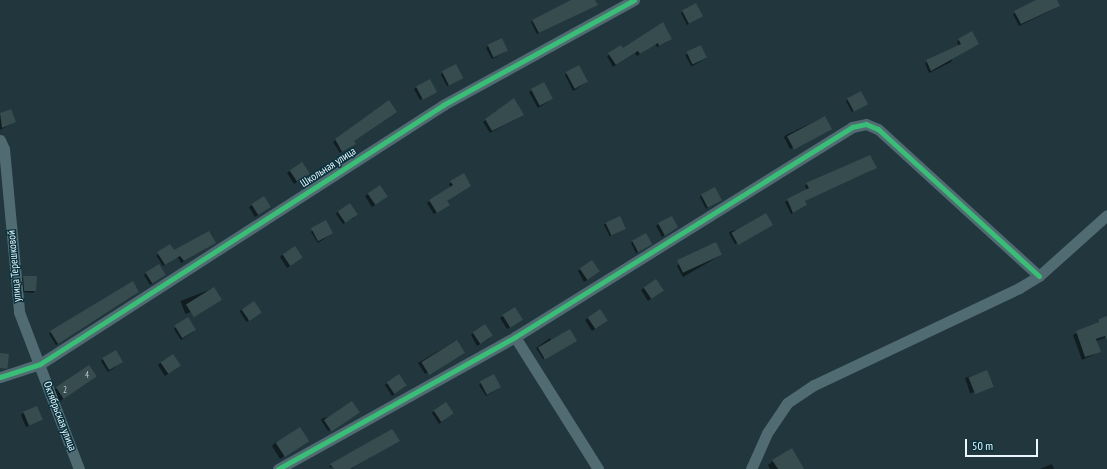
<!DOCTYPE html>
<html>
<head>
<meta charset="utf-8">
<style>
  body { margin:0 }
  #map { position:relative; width:1107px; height:469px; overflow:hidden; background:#21373d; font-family:"PT Sans Narrow",sans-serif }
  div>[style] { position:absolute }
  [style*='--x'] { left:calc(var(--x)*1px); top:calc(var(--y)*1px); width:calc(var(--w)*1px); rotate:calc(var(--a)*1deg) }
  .shadow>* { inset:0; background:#0007; transform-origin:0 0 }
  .building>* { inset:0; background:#364c4f; transform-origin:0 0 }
  .minor>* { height:11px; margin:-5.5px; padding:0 5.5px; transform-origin:5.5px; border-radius:5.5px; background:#516b73 }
  .cycleway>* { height:5px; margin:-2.5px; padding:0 2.5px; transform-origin:2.5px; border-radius:2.5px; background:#3abd76 }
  span { translate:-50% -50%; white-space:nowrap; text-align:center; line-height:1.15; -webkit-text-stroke:3px #09323e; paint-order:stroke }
  .number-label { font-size:9px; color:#bdccd1 }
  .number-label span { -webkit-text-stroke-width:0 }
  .street-label { font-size:11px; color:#eaf7fc }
  .scale { position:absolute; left:965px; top:439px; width:73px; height:18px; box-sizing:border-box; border:2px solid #eaf7fc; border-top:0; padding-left:5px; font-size:12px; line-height:14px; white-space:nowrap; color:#eaf7fc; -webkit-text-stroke:3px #09323e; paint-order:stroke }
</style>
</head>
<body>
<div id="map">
  <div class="shadow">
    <div style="clip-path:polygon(577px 0,594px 0,597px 5px,537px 34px,531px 22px,533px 20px)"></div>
    <div style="clip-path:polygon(1040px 0,1055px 0,1056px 8px,1019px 26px,1013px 14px)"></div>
    <div style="clip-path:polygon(683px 11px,702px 16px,687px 25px,681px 13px)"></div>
    <div style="clip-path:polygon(959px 39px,978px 44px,953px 58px,951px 62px,929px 73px,925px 63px,959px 46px,957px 42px)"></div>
    <div style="clip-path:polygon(669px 41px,657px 47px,655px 44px,637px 56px,635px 53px,613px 67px,607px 56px,623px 49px)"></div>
    <div style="clip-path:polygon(488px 46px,507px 51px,492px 59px,486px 48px)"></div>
    <div style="left:700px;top:47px;width:13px;height:17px;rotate:61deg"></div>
    <div style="clip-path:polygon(443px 72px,460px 79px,447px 86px,441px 75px)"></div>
    <div style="clip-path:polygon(567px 73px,587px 82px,573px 91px,565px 75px)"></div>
    <div style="clip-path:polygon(417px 87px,433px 94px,420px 100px,414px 89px)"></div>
    <div style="clip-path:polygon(532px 90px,552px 99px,538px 108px,529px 92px)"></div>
    <div style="clip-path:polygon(514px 99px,523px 115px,490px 133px,483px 122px)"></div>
    <div style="clip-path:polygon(848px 99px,864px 106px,852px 112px,846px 101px)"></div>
    <div style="clip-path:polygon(389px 101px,353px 141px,352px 146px,340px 153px,333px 142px)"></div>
    <div style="clip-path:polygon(10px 110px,15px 122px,0 130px,0 114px)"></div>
    <div style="clip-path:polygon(824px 117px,830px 129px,828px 131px,790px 149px,784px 137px,786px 135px)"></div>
    <div style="clip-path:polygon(301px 163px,306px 176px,294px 184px,287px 173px)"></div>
    <div style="clip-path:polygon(873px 170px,804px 201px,806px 205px,804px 207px,791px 214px,785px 202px,807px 190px,805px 186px,807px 184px)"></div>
    <div style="clip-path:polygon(463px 174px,446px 201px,446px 207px,434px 214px,427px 203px,451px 188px,449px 184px)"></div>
    <div style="clip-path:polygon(379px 186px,384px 199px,372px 207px,365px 196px)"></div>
    <div style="clip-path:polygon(702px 195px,721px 200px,706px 209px,700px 197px)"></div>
    <div style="clip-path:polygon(264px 198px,267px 209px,255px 217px,249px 207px)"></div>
    <div style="clip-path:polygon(338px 211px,355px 217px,343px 224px,336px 214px)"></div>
    <div style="left:619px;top:217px;width:13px;height:17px;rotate:63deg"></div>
    <div style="clip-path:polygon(659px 224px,674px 229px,662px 237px,656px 226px)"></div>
    <div style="clip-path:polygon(771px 225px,735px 244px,729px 233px,731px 231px)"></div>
    <div style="clip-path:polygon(313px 230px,332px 233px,318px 243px,311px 232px)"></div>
    <div style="clip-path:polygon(633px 241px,648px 246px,636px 253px,631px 243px)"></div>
    <div style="clip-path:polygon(212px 245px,181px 263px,178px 257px,163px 266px,156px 255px)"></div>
    <div style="clip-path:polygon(282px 255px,302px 258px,287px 268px,280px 257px)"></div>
    <div style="clip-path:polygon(721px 255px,683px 277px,677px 266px,679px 264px)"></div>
    <div style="clip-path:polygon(580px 269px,599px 272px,584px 282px,578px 271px)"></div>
    <div style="clip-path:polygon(146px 273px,162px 277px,150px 285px,144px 275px)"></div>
    <div style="clip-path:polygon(23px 277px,35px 291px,33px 293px,22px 292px,21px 279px)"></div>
    <div style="clip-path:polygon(656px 280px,660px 293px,648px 301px,641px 290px)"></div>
    <div style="left:214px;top:288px;width:14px;height:36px;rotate:69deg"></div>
    <div style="clip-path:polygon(136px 294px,56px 345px,49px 334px,51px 332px)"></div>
    <div style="left:254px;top:302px;width:13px;height:17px;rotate:58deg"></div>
    <div style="clip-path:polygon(514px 309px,519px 322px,507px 329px,500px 318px)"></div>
    <div style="clip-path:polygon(588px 318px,604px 323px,592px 331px,585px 320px)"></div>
    <div style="clip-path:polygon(1107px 318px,1107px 337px,1096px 341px,1099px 352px,1082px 360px,1073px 335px)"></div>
    <div style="clip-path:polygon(176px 327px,193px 332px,181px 340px,174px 329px)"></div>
    <div style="clip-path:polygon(473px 333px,490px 338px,477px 346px,471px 335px)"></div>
    <div style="clip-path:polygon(550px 338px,552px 341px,576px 341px,543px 359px,536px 348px)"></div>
    <div style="clip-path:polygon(456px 341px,461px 355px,425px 374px,418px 363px)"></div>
    <div style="clip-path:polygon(103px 359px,122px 362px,108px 372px,101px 361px)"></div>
    <div style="clip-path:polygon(160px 363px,177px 368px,165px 376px,158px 365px)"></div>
    <div style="left:987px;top:371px;width:16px;height:23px;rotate:72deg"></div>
    <div style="clip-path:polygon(96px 377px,60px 401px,54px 390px,56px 388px)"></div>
    <div style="clip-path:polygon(387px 383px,406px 386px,392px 396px,385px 385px)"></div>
    <div style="clip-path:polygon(481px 383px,498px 389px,486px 396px,479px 385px)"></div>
    <div style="clip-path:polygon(434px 411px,453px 414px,439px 424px,432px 413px)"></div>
    <div style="clip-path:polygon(23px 413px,42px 420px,26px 427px,21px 415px)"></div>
    <div style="clip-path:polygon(359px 413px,328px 431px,321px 420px,323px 418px)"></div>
    <div style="clip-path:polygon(308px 441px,280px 459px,272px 446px,276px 442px)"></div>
    <div style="clip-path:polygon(398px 441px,351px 469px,329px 467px,331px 465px)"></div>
    <div style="clip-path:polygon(773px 461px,803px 469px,770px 469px,768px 465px)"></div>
    <div style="clip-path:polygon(1052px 464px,1054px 469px,1040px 469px)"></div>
  </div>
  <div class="building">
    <div style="clip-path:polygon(571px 0,595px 0,598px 5px,539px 33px,532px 20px)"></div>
    <div style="clip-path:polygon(1036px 0,1057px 0,1060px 6px,1021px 24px,1014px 11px)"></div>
    <div style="left:696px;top:3px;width:15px;height:16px;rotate:62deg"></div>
    <div style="clip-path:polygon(663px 22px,672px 39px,659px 46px,658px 43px,640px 54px,638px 51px,616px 65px,608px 53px,621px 45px,623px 48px)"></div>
    <div style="clip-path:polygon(972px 31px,979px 44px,931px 71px,926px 60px,961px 44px,958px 39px)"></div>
    <div style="left:502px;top:38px;width:14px;height:16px;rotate:65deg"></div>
    <div style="left:701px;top:45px;width:14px;height:16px;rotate:65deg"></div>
    <div style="left:456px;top:64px;width:16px;height:16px;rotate:63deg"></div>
    <div style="left:579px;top:65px;width:19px;height:15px;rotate:62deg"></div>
    <div style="left:430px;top:79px;width:15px;height:16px;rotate:62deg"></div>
    <div style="left:544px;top:82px;width:19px;height:15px;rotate:62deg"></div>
    <div style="left:861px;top:91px;width:15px;height:16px;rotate:62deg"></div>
    <div style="clip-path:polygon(514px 98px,524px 115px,492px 131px,485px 119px)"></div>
    <div style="clip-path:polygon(389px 100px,397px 112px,354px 141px,356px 144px,342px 152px,335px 139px)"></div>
    <div style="clip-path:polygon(11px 109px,16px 122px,2px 128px,0 113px)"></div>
    <div style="left:825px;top:116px;width:15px;height:43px;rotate:62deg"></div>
    <div style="clip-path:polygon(870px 155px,877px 168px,805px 201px,807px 205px,793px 213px,787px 199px,809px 188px,806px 183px)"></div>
    <div style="left:302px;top:162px;width:14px;height:15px;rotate:56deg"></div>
    <div style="clip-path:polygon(464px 173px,471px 186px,447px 201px,450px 205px,437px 213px,429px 200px,453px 185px,450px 181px)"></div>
    <div style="left:380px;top:185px;width:14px;height:15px;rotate:56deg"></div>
    <div style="left:715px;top:187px;width:15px;height:16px;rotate:62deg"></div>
    <div style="left:264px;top:196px;width:13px;height:15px;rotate:58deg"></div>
    <div style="left:350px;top:203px;width:14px;height:15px;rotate:56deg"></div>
    <div style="left:766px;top:213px;width:14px;height:40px;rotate:60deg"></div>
    <div style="left:620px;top:216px;width:14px;height:16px;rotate:65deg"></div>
    <div style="clip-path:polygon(672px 216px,678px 227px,665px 236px,658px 223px)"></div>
    <div style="left:326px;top:220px;width:15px;height:17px;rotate:62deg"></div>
    <div style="clip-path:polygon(209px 231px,216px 243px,184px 261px,180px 256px,165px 265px,157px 252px,170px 244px,174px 250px)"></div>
    <div style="left:646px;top:233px;width:13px;height:16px;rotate:61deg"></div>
    <div style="left:716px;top:242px;width:14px;height:43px;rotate:65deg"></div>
    <div style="left:295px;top:246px;width:14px;height:15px;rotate:56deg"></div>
    <div style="left:592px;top:260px;width:14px;height:15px;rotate:56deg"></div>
    <div style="left:159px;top:264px;width:13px;height:16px;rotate:58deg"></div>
    <div style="clip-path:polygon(23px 276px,37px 276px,36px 291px,24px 291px)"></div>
    <div style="left:656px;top:279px;width:14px;height:15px;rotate:56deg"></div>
    <div style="clip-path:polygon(133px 281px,139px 292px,58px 344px,50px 331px)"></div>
    <div style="left:214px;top:287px;width:15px;height:33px;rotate:58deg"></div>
    <div style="left:254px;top:301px;width:14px;height:15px;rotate:56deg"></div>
    <div style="left:515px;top:307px;width:15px;height:15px;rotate:58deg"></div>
    <div style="left:600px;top:309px;width:14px;height:15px;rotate:56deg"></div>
    <div style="clip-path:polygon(1107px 316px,1107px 340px,1105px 336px,1096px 339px,1101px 352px,1085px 357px,1076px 331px,1099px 322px,1099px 319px)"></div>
    <div style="left:188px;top:317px;width:15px;height:16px;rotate:58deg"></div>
    <div style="left:485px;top:324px;width:14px;height:15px;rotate:56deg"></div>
    <div style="left:570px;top:329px;width:14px;height:37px;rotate:60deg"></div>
    <div style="left:457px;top:340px;width:15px;height:42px;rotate:58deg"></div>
    <div style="left:116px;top:350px;width:14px;height:16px;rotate:60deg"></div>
    <div style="left:0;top:353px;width:9px;height:15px;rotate:6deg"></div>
    <div style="left:173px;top:354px;width:14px;height:15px;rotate:56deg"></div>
    <div style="left:89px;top:365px;width:14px;height:40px;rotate:56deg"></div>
    <div style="left:987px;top:370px;width:18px;height:20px;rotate:68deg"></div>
    <div style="left:399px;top:374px;width:14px;height:15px;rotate:56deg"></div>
    <div style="left:494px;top:374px;width:15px;height:16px;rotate:62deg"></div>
    <div style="left:352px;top:401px;width:14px;height:34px;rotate:56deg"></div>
    <div style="left:446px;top:402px;width:14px;height:15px;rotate:56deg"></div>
    <div style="left:37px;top:406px;width:15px;height:15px;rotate:67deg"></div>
    <div style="left:300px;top:427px;width:17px;height:29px;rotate:57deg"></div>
    <div style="clip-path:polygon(392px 429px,400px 441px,350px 469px,334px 469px,330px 464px)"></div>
    <div style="clip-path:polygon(792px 448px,804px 469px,778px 469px,772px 460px)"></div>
  </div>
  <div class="minor">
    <div style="--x:0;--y:140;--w:10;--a:66"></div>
    <div style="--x:4;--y:149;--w:164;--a:84.7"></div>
    <div style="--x:19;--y:312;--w:168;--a:69.1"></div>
    <div style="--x:515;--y:337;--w:156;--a:57.8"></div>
    <div style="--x:0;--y:377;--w:42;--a:-18"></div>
    <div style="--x:40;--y:364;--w:479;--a:-32.7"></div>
    <div style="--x:443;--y:105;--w:218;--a:-28.8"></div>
    <div style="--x:278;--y:469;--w:271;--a:-29.1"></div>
    <div style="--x:515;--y:337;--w:397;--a:-31.9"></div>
    <div style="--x:852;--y:127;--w:14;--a:-12"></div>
    <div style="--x:866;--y:124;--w:13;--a:23"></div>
    <div style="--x:878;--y:129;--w:218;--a:42.4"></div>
    <div style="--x:751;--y:469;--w:39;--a:-66"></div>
    <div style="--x:767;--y:433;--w:36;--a:-56"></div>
    <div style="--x:787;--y:403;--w:32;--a:-34"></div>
    <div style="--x:814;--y:385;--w:227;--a:-25.3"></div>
    <div style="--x:1019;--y:288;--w:23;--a:-31"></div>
    <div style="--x:1039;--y:276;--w:91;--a:-41.9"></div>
  </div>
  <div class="cycleway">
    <div style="--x:0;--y:377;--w:42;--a:-18"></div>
    <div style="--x:40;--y:364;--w:479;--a:-32.7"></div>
    <div style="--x:443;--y:105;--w:218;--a:-28.8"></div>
    <div style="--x:278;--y:469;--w:271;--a:-29.1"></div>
    <div style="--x:515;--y:337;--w:397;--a:-31.9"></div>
    <div style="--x:852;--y:127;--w:14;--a:-12"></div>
    <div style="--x:866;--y:124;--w:13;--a:23"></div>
    <div style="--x:878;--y:129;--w:218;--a:42.4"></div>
  </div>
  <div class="number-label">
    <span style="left:87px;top:375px">4</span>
    <span style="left:65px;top:390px">2</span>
  </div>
  <div class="street-label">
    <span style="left:328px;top:167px;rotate:-33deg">Школьная улица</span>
    <span style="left:14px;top:266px;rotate:-95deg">улица Терешковой</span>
    <span style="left:60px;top:416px;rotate:69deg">Октябрьская улица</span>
  </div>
  <div class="scale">50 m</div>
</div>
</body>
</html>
